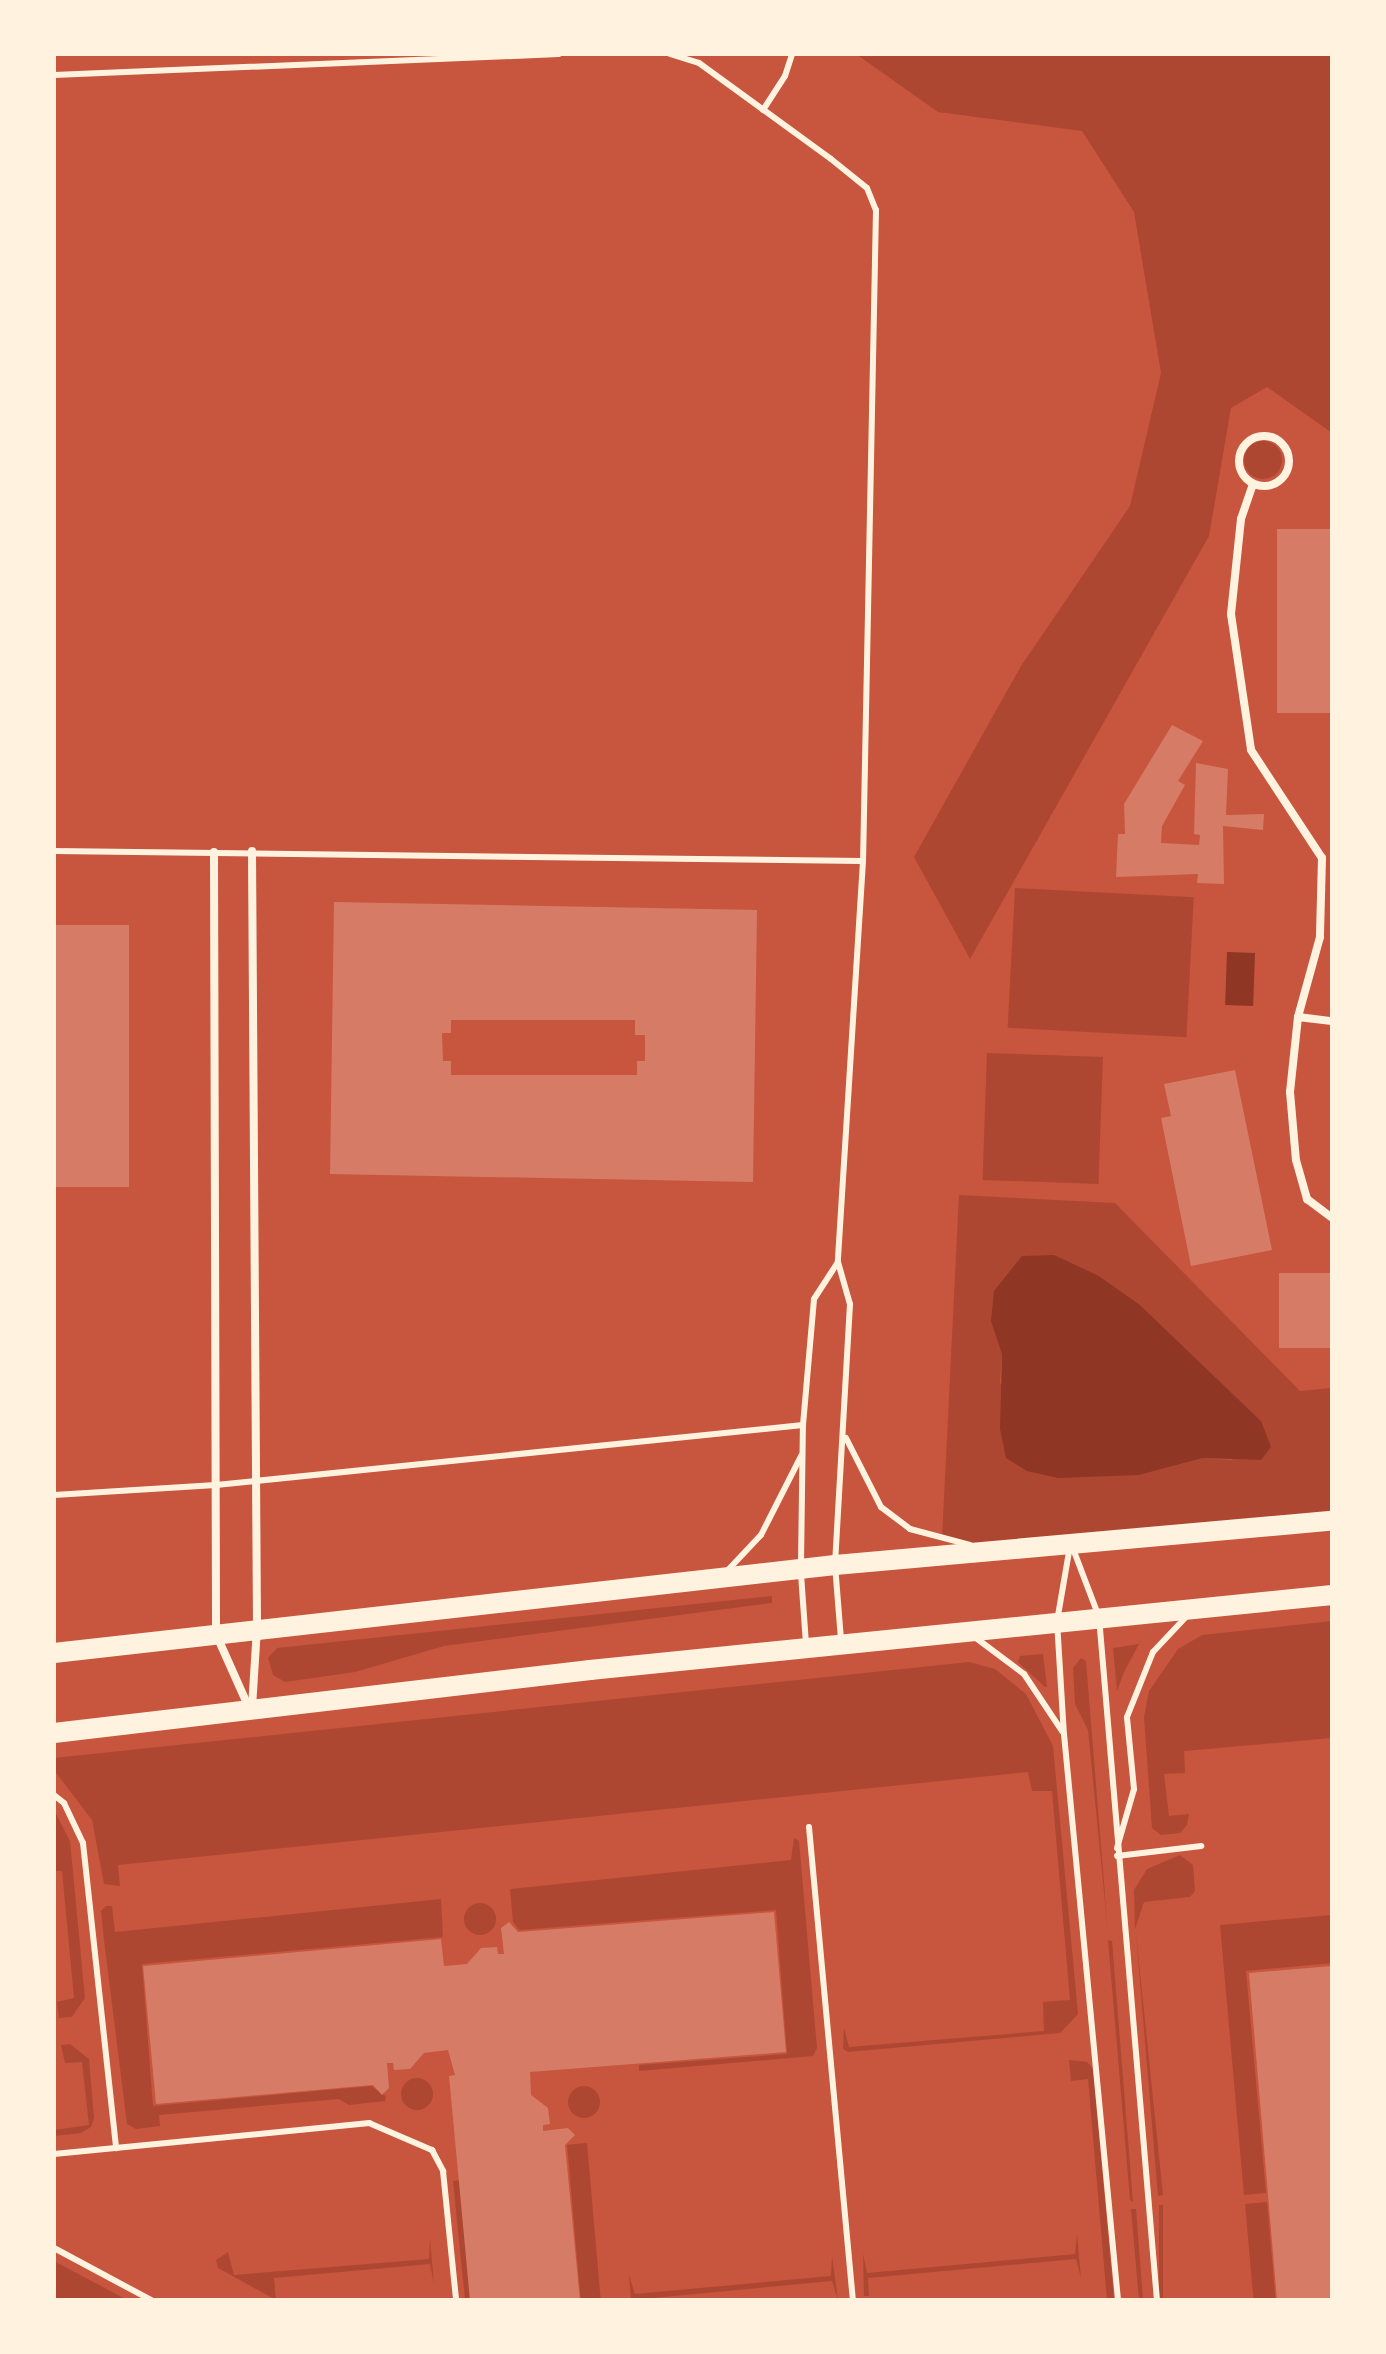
<!DOCTYPE html>
<html>
<head>
<meta charset="utf-8">
<style>
  body { margin:0 }
  #map { position:relative; width:1386px; height:2354px; overflow:hidden; background:#c8553d; font-family:"Titillium Web",sans-serif }
  div>[style] { position:absolute }
  [style*='--x'] { left:calc(var(--x)*1px); top:calc(var(--y)*1px); width:calc(var(--w)*1px); rotate:calc(var(--a)*1deg) }
  .green>* { inset:0; background:#ae4732; transform-origin:0 0 }
  .round { border-radius:50% }
  .water>* { inset:0; background:#8f3625; transform-origin:0 0 }
  .building>* { inset:0; background:#d67c66; transform-origin:0 0 }
  .service>* { height:6px; margin:-3px; padding:0 3px; transform-origin:3px; border-radius:3px; background:#fff3e0 }
  .minor>* { height:8px; margin:-4px; padding:0 4px; transform-origin:4px; border-radius:4px; background:#fff3e0 }
  .minor>.ring { margin:-4px; padding:0; box-sizing:content-box; background:none; border:8px solid #fff3e0; border-radius:50% }
  .primary>* { height:20px; margin:-10px; padding:0 10px; transform-origin:10px; border-radius:10px; background:#fff3e0 }
  span { translate:-50% -50%; white-space:nowrap; text-align:center; line-height:1.15; -webkit-text-stroke:6px #fff3e0; paint-order:stroke }
  .frame { position:absolute; inset:0; border:56px solid #fff3e0; pointer-events:none }
</style>
</head>
<body>
<div id="map">
  <div class="green">
    <div style="clip-path:polygon(856px 54px,1332px 54px,1332px 433px,1267px 387px,1231px 408px,1209px 536px,970px 959px,914px 857px,1021px 666px,1130px 506px,1161px 373px,1134px 212px,1082px 131px,938px 112px)"></div>
    <div class="round" style="left:1244px;top:441px;width:38px;height:38px"></div>
    <div style="left:1015px;top:888px;width:179px;height:140px;rotate:3deg"></div>
    <div style="left:987px;top:1053px;width:116px;height:127px;rotate:2deg"></div>
    <div style="clip-path:polygon(evenodd,959px 1195px,1115px 1203px,1300px 1391px,1332px 1388px,1332px 1520px,989px 1550px,942px 1538px,959px 1195px,1099px 1276px,1140px 1305px,1261px 1421px,1232px 1460px,1203px 1458px,1139px 1475px,1000px 1383px,1002px 1354px,1099px 1276px)"></div>
    <div style="clip-path:polygon(772px 1596px,772px 1603px,444px 1646px,355px 1672px,285px 1682px,273px 1675px,268px 1658px,277px 1648px)"></div>
    <div style="clip-path:polygon(1332px 1621px,1332px 1738px,1184px 1751px,1185px 1773px,1164px 1774px,1169px 1816px,1189px 1814px,1187px 1825px,1180px 1833px,1161px 1835px,1152px 1828px,1144px 1717px,1149px 1691px,1178px 1649px,1202px 1635px)"></div>
    <div style="clip-path:polygon(1139px 1644px,1124px 1672px,1117px 1691px,1113px 1648px)"></div>
    <div style="clip-path:polygon(1043px 1654px,1047px 1687px,1045px 1687px,1018px 1662px,1020px 1656px)"></div>
    <div style="clip-path:polygon(1081px 1658px,1086px 1661px,1108px 1932px,1088px 1730px,1075px 1704px,1073px 1668px)"></div>
    <div style="clip-path:polygon(969px 1662px,995px 1669px,1026px 1694px,1053px 1746px,1078px 2014px,1060px 2033px,848px 2052px,843px 2049px,844px 2028px,849px 2047px,1044px 2031px,1043px 2002px,1070px 2000px,1052px 1791px,1032px 1791px,1028px 1772px,118px 1865px,120px 1886px,104px 1884px,92px 1820px,54px 1770px,54px 1758px)"></div>
    <div style="clip-path:polygon(54px 1810px,70px 1841px,85px 1998px,72px 2017px,59px 2018px,57px 2002px,74px 1998px,62px 1871px,54px 1871px)"></div>
    <div style="clip-path:polygon(794px 1838px,799px 1841px,817px 2048px,813px 2056px,639px 2071px,639px 2065px,787px 2054px,776px 1910px,519px 1930px,513px 1922px,510px 1889px,791px 1860px)"></div>
    <div style="clip-path:polygon(1180px 1855px,1193px 1865px,1195px 1891px,1190px 1897px,1144px 1902px,1135px 1929px,1134px 1890px,1147px 1869px)"></div>
    <div style="clip-path:polygon(441px 1899px,443px 1937px,142px 1964px,153px 2106px,371px 2086px,386px 2096px,385px 2101px,349px 2105px,339px 2099px,159px 2115px,160px 2126px,136px 2129px,127px 2124px,104px 1940px,101px 1911px,106px 1906px,112px 1906px,115px 1932px)"></div>
    <div class="round" style="left:464px;top:1903px;width:32px;height:32px"></div>
    <div style="clip-path:polygon(1332px 1915px,1332px 1963px,1246px 1971px,1266px 2193px,1244px 2195px,1220px 1925px)"></div>
    <div style="clip-path:polygon(1136px 1934px,1163px 2195px,1158px 2196px)"></div>
    <div style="clip-path:polygon(1108px 1940px,1112px 1941px,1133px 2202px,1130px 2200px)"></div>
    <div style="clip-path:polygon(70px 2044px,89px 2059px,94px 2118px,91px 2127px,81px 2133px,54px 2136px,54px 2130px,89px 2125px,82px 2062px,65px 2063px,61px 2045px)"></div>
    <div style="clip-path:polygon(1069px 2060px,1087px 2062px,1093px 2069px,1114px 2300px,1107px 2300px,1088px 2079px,1071px 2081px)"></div>
    <div class="round" style="left:401px;top:2078px;width:32px;height:32px"></div>
    <div class="round" style="left:568px;top:2086px;width:32px;height:32px"></div>
    <div style="left:587px;top:2143px;width:158px;height:20px;rotate:85deg"></div>
    <div style="clip-path:polygon(460px 2180px,470px 2300px,465px 2300px,453px 2181px)"></div>
    <div style="left:1267px;top:2202px;width:98px;height:22px;rotate:85deg"></div>
    <div style="left:1159px;top:2205px;width:4px;height:95px"></div>
    <div style="clip-path:polygon(1131px 2209px,1136px 2209px,1143px 2300px,1139px 2300px)"></div>
    <div style="clip-path:polygon(1077px 2234px,1081px 2278px,1076px 2259px,868px 2278px,869px 2296px,864px 2296px,863px 2254px,867px 2273px,1075px 2254px)"></div>
    <div style="clip-path:polygon(430px 2239px,434px 2284px,430px 2264px,274px 2278px,276px 2300px,218px 2268px,216px 2260px,228px 2252px,234px 2275px,429px 2259px)"></div>
    <div style="clip-path:polygon(832px 2256px,838px 2300px,832px 2281px,631px 2300px,629px 2275px,635px 2294px,831px 2276px)"></div>
    <div style="clip-path:polygon(54px 2261px,127px 2300px,54px 2300px)"></div>
  </div>
  <div class="water">
    <div style="left:1227px;top:952px;width:28px;height:53px;rotate:2deg"></div>
    <div style="clip-path:polygon(1054px 1255px,1099px 1276px,1140px 1305px,1261px 1421px,1271px 1447px,1261px 1460px,1203px 1458px,1139px 1475px,1058px 1478px,1027px 1471px,1006px 1458px,1000px 1429px,1002px 1354px,991px 1321px,994px 1291px,1022px 1256px)"></div>
  </div>
  <div class="building">
    <div style="left:1277px;top:529px;width:55px;height:184px"></div>
    <div style="clip-path:polygon(1172px 725px,1203px 741px,1178px 781px,1185px 785px,1162px 826px,1161px 843px,1199px 845px,1200px 835px,1194px 834px,1196px 763px,1228px 769px,1226px 815px,1264px 814px,1263px 830px,1223px 826px,1224px 884px,1197px 883px,1198px 874px,1116px 877px,1118px 834px,1125px 834px,1124px 804px)"></div>
    <div style="clip-path:polygon(evenodd,334px 902px,757px 910px,753px 1182px,330px 1174px,334px 902px,451px 1020px,635px 1020px,635px 1035px,645px 1035px,645px 1061px,637px 1061px,637px 1075px,451px 1075px,451px 1061px,443px 1061px,442px 1033px,451px 1033px,451px 1020px)"></div>
    <div style="left:54px;top:925px;width:75px;height:262px"></div>
    <div style="clip-path:polygon(1235px 1070px,1272px 1250px,1191px 1266px,1161px 1118px,1171px 1116px,1164px 1084px)"></div>
    <div style="left:1332px;top:1273px;width:75px;height:53px;rotate:90deg"></div>
    <div style="clip-path:polygon(774px 1912px,786px 2052px,530px 2072px,531px 2095px,548px 2108px,550px 2124px,543px 2125px,543px 2131px,568px 2128px,575px 2135px,565px 2145px,580px 2300px,470px 2300px,449px 2076px,455px 2075px,448px 2050px,424px 2053px,410px 2069px,394px 2070px,393px 2063px,387px 2063px,389px 2088px,382px 2095px,373px 2085px,156px 2104px,143px 1966px,441px 1939px,444px 1966px,467px 1964px,481px 1948px,497px 1947px,498px 1954px,504px 1954px,501px 1928px,509px 1922px,518px 1932px)"></div>
    <div style="clip-path:polygon(1332px 1966px,1332px 2300px,1277px 2300px,1249px 1973px)"></div>
  </div>
  <div class="service">
    <div style="--x:670;--y:54;--w:30;--a:17"></div>
    <div style="--x:699;--y:63;--w:163;--a:36"></div>
    <div style="--x:831;--y:159;--w:46;--a:38.9"></div>
    <div style="--x:867;--y:188;--w:24;--a:68"></div>
    <div style="--x:876;--y:210;--w:651;--a:91.14"></div>
    <div style="--x:863;--y:861;--w:402;--a:93.6"></div>
    <div style="--x:838;--y:1262;--w:44;--a:74.1"></div>
    <div style="--x:850;--y:1304;--w:261;--a:93.3"></div>
    <div style="--x:835;--y:1565;--w:75;--a:85.4"></div>
    <div style="--x:54;--y:75;--w:505;--a:-2.38"></div>
    <div style="--x:763;--y:110;--w:40;--a:-57.1"></div>
    <div style="--x:785;--y:76;--w:23;--a:-72"></div>
    <div style="--x:54;--y:851;--w:809;--a:0.71"></div>
    <div style="--x:846;--y:1438;--w:77;--a:63.1"></div>
    <div style="--x:881;--y:1507;--w:36;--a:37"></div>
    <div style="--x:910;--y:1529;--w:62;--a:14.9"></div>
    <div style="--x:54;--y:1495;--w:162;--a:-3.5"></div>
    <div style="--x:216;--y:1485;--w:590;--a:-5.84"></div>
    <div style="--x:1070;--y:1546;--w:76;--a:99.8"></div>
    <div style="--x:1057;--y:1621;--w:113;--a:86.5"></div>
    <div style="--x:1064;--y:1734;--w:569;--a:84.55"></div>
    <div style="--x:1072;--y:1546;--w:76;--a:69.2"></div>
    <div style="--x:1099;--y:1617;--w:685;--a:85.15"></div>
    <div style="--x:801;--y:1563;--w:138;--a:-89.2"></div>
    <div style="--x:803;--y:1425;--w:126;--a:-85"></div>
    <div style="--x:814;--y:1299;--w:44;--a:-57"></div>
    <div style="--x:728;--y:1570;--w:48;--a:-46.7"></div>
    <div style="--x:761;--y:1535;--w:89;--a:-63.1"></div>
    <div style="--x:801;--y:1574;--w:69;--a:85.9"></div>
    <div style="--x:976;--y:1638;--w:60;--a:36.9"></div>
    <div style="--x:1024;--y:1674;--w:69;--a:56.3"></div>
    <div style="--x:54;--y:1795;--w:13;--a:39"></div>
    <div style="--x:64;--y:1803;--w:44;--a:64.6"></div>
    <div style="--x:83;--y:1843;--w:307;--a:83.8"></div>
    <div style="--x:809;--y:1827;--w:475;--a:84.7"></div>
    <div style="--x:1117;--y:1848;--w:61;--a:-73.9"></div>
    <div style="--x:1134;--y:1789;--w:72;--a:-95.6"></div>
    <div style="--x:1127;--y:1717;--w:70;--a:-68.2"></div>
    <div style="--x:1153;--y:1652;--w:48;--a:-46.7"></div>
    <div style="--x:1117;--y:1856;--w:85;--a:-6.8"></div>
    <div style="--x:54;--y:2154;--w:317;--a:-5.6"></div>
    <div style="--x:369;--y:2123;--w:69;--a:23.2"></div>
    <div style="--x:432;--y:2150;--w:24;--a:62"></div>
    <div style="--x:443;--y:2171;--w:130;--a:84.2"></div>
    <div style="--x:54;--y:2248;--w:110;--a:28.2"></div>
  </div>
  <div class="minor">
    <div class="ring" style="left:1239px;top:436px;width:42px;height:42px"></div>
    <div style="--x:1253;--y:484;--w:37;--a:109"></div>
    <div style="--x:1241;--y:519;--w:96;--a:96"></div>
    <div style="--x:1231;--y:614;--w:137;--a:81.6"></div>
    <div style="--x:1251;--y:750;--w:129;--a:56.7"></div>
    <div style="--x:252;--y:851;--w:777;--a:89.63"></div>
    <div style="--x:257;--y:1628;--w:79;--a:93.6"></div>
    <div style="--x:214;--y:852;--w:782;--a:89.85"></div>
    <div style="--x:216;--y:1634;--w:81;--a:66"></div>
    <div style="--x:1322;--y:858;--w:79;--a:91.5"></div>
    <div style="--x:1320;--y:937;--w:83;--a:105.4"></div>
    <div style="--x:1298;--y:1017;--w:75;--a:96.1"></div>
    <div style="--x:1290;--y:1092;--w:68;--a:85"></div>
    <div style="--x:1296;--y:1160;--w:41;--a:74.2"></div>
    <div style="--x:1307;--y:1199;--w:31;--a:37"></div>
    <div style="--x:1298;--y:1017;--w:34;--a:7"></div>
  </div>
  <div class="primary">
    <div style="--x:54;--y:1653;--w:786;--a:-6.43"></div>
    <div style="--x:835;--y:1565;--w:499;--a:-5.1"></div>
    <div style="--x:54;--y:1733;--w:540;--a:-6.7"></div>
    <div style="--x:590;--y:1670;--w:746;--a:-5.77"></div>
  </div>
  <div class="frame"></div>
</div>
</body>
</html>
